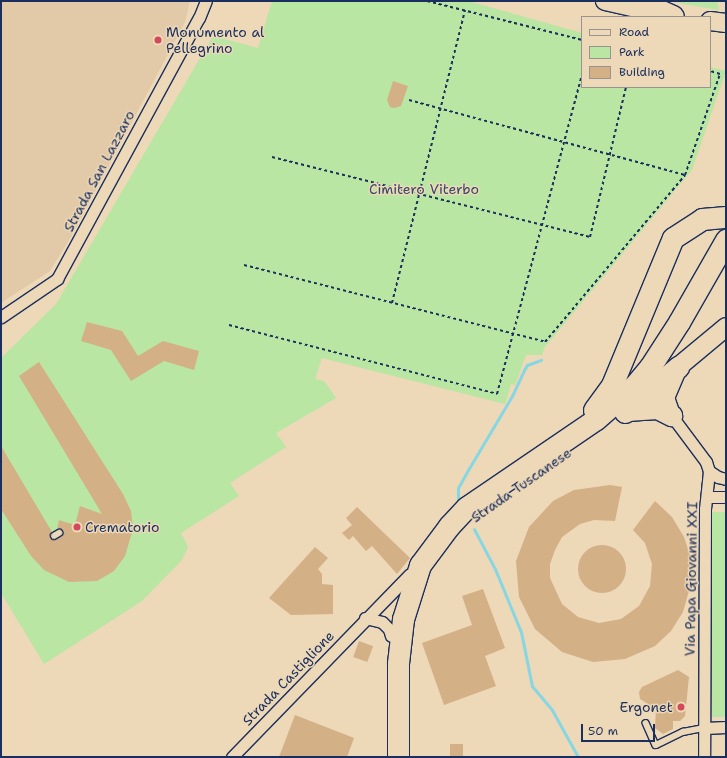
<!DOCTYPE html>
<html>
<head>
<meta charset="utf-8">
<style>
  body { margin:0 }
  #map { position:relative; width:727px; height:758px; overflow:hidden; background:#edd8b7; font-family:"Shantell Sans",sans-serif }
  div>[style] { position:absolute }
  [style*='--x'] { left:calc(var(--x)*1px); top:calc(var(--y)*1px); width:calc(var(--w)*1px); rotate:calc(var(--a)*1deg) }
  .built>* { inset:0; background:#e2c9a7 }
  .green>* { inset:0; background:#b9e6a3; transform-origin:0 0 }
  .stream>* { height:3px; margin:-1.5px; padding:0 1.5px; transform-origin:1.5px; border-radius:1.5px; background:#87d7e3 }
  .building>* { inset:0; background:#d4b086; transform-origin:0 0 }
  .round { border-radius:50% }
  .path>* { height:2px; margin-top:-1px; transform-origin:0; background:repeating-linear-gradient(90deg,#1b2f5e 0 3px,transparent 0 6px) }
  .roads { filter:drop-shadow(1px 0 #1b2f5e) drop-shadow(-1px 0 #1b2f5e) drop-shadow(0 1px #1b2f5e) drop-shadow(0 -1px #1b2f5e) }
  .lane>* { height:5.5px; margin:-2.75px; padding:0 2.75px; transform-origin:2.75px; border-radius:2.75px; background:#edd8b7 }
  .street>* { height:11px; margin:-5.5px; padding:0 5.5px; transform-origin:5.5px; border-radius:5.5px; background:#edd8b7 }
  .primary>* { height:18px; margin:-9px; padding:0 9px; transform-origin:9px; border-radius:9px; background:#edd8b7 }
  .highway>* { height:21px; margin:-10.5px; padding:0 10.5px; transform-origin:10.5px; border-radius:10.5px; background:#edd8b7 }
  .dots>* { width:11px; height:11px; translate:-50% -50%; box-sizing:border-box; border:2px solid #edd8b7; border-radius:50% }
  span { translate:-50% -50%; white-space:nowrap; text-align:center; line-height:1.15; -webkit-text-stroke:3px #edd8b7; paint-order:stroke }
  .poi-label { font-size:14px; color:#1b2f5e }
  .left { translate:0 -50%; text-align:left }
  .right { translate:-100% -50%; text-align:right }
  .street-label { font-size:14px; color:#1b2f5e }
  .park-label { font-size:14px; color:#334a68 }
  .frame { position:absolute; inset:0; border:2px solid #1b2f5e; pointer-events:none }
  .legend { position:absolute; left:581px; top:16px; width:130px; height:72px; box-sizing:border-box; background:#edd8b7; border:1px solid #999493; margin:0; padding:5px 7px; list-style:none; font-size:12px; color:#1b2f5e }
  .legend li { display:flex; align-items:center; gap:8px; height:20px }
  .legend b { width:20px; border:1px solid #999493 }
  .scale { position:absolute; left:581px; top:724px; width:74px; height:18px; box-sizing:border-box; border:2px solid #1b2f5e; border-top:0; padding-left:5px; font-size:12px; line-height:14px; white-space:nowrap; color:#1b2f5e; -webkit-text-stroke:3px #edd8b7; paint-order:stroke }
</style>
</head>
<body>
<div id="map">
  <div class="built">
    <div style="clip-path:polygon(1px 1px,190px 1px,185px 22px,71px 237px,50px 271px,1px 303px)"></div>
  </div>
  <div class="green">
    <div style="clip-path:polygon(272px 1px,468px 1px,582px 33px,582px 87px,710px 87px,710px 67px,726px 71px,692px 170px,545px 347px,542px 355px,526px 355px,515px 385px,511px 384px,505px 404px,322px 358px,315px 379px,324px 381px,336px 398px,276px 433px,286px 447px,230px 483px,239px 496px,181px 533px,188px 547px,182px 560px,142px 601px,44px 664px,1px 593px,1px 358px,56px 304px,213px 36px,258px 48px)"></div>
    <div style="clip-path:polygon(669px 1px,717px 1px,719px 10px,683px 4px)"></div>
    <div style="left:712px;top:512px;width:14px;height:205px"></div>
  </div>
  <div class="stream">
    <div style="--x:458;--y:502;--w:14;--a:-90"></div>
    <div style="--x:458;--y:488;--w:21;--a:-61"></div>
    <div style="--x:468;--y:470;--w:86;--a:-59.3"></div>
    <div style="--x:512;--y:396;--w:29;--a:-65"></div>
    <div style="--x:524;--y:370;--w:6;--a:-59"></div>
    <div style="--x:527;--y:365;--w:15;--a:-20"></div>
    <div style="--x:474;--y:529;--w:45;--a:62.3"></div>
    <div style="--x:495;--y:569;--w:68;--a:67.6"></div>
    <div style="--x:521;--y:632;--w:55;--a:78.5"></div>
    <div style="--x:532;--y:686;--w:31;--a:50"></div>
    <div style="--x:552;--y:710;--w:54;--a:61"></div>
  </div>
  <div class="building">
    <div style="clip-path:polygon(393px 81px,408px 86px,401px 106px,394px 108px,390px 107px,387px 100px)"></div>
    <div style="clip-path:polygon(87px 322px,122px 331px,138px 356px,163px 341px,199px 351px,194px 370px,164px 361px,131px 381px,111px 350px,81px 341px)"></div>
    <div style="clip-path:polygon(39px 362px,123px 494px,131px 511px,133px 529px,125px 556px,114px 571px,97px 581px,69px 582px,44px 570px,31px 556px,1px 509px,1px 446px,52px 532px,50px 536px,52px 539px,63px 535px,61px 530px,57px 529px,59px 520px,75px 525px,80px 506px,102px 514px,19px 376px)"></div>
    <div style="clip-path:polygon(610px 485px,622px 487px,615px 521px,594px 520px,580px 524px,562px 537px,555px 550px,550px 564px,550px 578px,562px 604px,578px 617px,599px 623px,621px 619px,639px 606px,650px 586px,652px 564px,645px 543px,633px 530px,655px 501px,672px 517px,684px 537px,691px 558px,692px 580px,683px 612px,671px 631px,655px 646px,625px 659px,593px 662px,562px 652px,535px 629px,519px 597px,516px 561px,529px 527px,553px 501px,574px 490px)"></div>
    <div style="clip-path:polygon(357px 507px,410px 558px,397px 574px,372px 546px,366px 551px,353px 536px,349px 540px,342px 533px,352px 525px,346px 518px)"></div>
    <div class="round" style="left:578px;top:545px;width:48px;height:48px"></div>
    <div style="clip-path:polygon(315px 547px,328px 558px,318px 569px,322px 574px,322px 584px,333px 585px,333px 614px,291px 615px,269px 598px)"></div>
    <div style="clip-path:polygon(483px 589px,505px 648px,485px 656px,496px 686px,444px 705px,422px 643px,472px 625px,462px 596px)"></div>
    <div style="left:359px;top:641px;width:15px;height:17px;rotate:20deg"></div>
    <div style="clip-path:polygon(678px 670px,689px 677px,685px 716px,680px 721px,673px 721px,673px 729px,663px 734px,655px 728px,656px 709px,640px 699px,639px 692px,642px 687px)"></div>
    <div style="clip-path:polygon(295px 715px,354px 738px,347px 757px,279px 757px)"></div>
    <div style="left:463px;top:744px;width:13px;height:13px;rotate:90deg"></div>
  </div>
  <div class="path">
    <div style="--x:427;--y:1;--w:160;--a:14.1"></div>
    <div style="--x:409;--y:100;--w:286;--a:15.2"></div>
    <div style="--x:685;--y:175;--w:107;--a:-70.9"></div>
    <div style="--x:720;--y:74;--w:10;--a:-163"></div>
    <div style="--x:272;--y:157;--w:328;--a:14.1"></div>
    <div style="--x:590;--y:237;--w:154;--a:-76.5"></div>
    <div style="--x:244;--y:265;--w:311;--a:14.3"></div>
    <div style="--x:545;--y:342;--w:218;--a:-50"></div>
    <div style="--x:392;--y:303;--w:302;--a:-76"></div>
    <div style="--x:229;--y:325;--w:277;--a:14.4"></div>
    <div style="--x:497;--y:394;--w:331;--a:-75.1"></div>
  </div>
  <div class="roads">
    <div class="lane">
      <div style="--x:54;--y:536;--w:6;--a:-31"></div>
      <div style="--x:646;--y:723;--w:24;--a:66"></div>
      <div style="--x:656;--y:745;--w:30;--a:-26"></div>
      <div style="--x:683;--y:732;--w:21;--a:-11"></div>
    </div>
    <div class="street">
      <div style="--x:1;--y:317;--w:68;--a:-34.2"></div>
      <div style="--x:57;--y:279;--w:297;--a:-61.5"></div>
      <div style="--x:199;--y:18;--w:18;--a:-68"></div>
      <div style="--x:671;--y:415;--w:59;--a:53.3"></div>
      <div style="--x:706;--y:462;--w:9;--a:72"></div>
      <div style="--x:709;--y:471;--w:38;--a:96"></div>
      <div style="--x:705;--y:509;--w:248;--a:90.2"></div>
      <div style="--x:709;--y:471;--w:11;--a:34"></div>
      <div style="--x:718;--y:477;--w:8;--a:14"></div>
      <div style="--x:707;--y:497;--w:19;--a:0"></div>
      <div style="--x:365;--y:618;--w:17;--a:13"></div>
      <div style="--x:382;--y:622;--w:10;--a:45"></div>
      <div style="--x:389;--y:629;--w:7;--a:74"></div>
      <div style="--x:705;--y:728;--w:21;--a:-3"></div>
      <div style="--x:232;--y:757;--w:255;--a:-45.8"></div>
    </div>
    <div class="primary">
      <div style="--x:605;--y:1;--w:50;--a:12.7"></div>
      <div style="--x:710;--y:21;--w:16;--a:7"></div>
      <div style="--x:671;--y:415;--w:18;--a:-109"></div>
      <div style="--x:665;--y:398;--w:34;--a:-67"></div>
      <div style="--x:678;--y:367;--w:62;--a:-39.8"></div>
    </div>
    <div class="highway">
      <div style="--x:639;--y:1;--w:37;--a:24"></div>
      <div style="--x:594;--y:410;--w:31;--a:-54"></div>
      <div style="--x:612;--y:385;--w:159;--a:-67.5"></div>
      <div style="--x:673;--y:238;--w:35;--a:-33"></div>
      <div style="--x:702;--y:219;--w:24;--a:-5"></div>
      <div style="--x:627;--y:410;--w:30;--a:-4"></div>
      <div style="--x:657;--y:408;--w:16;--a:27"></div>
      <div style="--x:625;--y:412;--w:70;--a:-40.3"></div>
      <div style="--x:398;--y:757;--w:94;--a:-90"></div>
      <div style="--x:398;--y:663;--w:44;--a:-83.5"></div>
      <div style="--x:403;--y:619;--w:57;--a:-72.5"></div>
      <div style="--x:420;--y:565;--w:49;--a:-53.4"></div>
      <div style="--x:449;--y:526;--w:26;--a:-47"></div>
      <div style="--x:467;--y:507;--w:156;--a:-34.3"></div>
      <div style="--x:596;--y:419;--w:50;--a:-41"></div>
      <div style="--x:634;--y:386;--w:25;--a:-50"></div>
      <div style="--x:650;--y:367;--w:54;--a:-57.2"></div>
      <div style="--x:679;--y:322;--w:95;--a:-60.2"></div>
    </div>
  </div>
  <div class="dots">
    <div style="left:158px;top:40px;background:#d1495b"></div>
    <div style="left:77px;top:527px;background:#d1495b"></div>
    <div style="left:681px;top:707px;background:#d1495b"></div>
  </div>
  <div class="poi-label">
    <span class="left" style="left:166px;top:40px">Monumento al<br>Pellegrino</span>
    <span class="left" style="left:85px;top:527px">Crematorio</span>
    <span class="right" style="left:673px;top:707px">Ergonet</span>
  </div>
  <div class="street-label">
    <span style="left:99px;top:171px;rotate:-62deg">Strada San Lazzaro</span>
    <span style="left:521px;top:485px;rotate:-35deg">Strada Tuscanese</span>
    <span style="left:691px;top:579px;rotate:-89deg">Via Papa Giovanni XXI</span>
    <span style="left:288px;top:678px;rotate:-46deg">Strada Castiglione</span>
  </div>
  <div class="park-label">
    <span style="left:424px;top:189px">Cimitero Viterbo</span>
  </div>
  <div class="frame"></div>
  <ul class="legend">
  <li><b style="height:5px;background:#edd8b7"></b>Road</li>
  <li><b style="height:11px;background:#b9e6a3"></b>Park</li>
  <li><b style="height:11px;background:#d4b086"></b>Building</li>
  </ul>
  <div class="scale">50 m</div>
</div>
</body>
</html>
